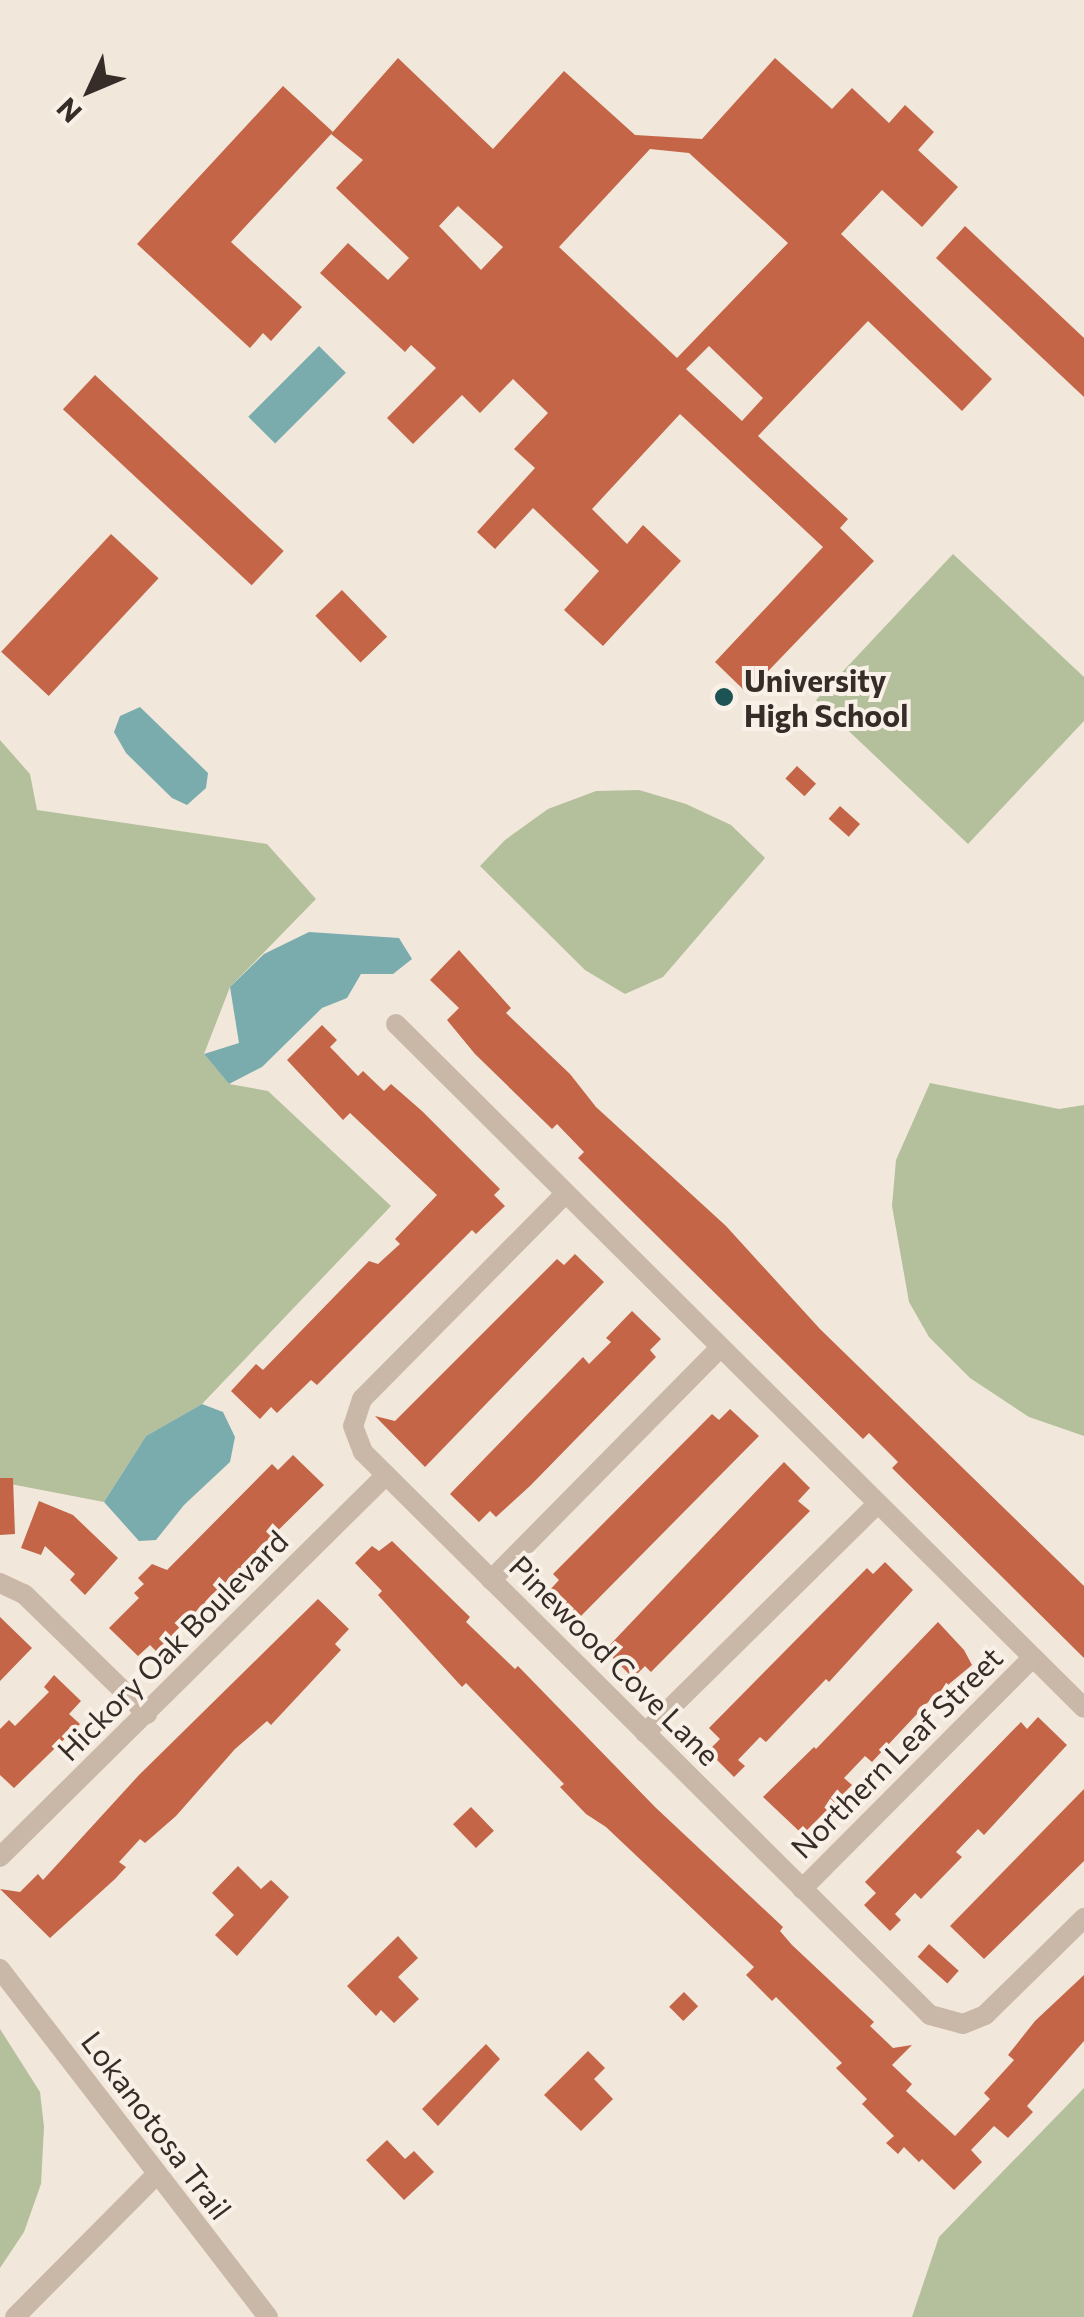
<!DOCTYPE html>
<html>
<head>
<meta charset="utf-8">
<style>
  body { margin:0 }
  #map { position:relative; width:1084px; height:2317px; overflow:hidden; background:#f1e7db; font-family:Commissioner,sans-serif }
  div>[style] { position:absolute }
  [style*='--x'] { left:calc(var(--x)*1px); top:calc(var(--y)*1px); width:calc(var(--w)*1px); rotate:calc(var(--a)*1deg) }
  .green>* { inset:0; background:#b4c09b }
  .water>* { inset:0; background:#7aacae; transform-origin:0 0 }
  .building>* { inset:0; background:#c46547; transform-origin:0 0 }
  .minor>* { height:20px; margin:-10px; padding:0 10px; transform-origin:10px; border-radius:10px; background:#c9b7a7 }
  .dots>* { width:28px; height:28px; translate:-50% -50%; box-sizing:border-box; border:5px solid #f9f1e7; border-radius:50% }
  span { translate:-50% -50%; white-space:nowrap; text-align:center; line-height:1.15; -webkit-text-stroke:8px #f9f1e7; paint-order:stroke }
  .poi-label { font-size:30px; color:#362c28; font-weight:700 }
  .left { translate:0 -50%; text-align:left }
  .street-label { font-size:30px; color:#362c28 }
  .north { position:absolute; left:40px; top:40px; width:100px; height:100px; -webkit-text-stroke:8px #f9f1e7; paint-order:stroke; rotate:226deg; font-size:28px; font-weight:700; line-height:40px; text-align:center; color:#362c28 }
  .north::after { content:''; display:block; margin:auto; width:35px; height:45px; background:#362c28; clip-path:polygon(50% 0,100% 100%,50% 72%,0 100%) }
</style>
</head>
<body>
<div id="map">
  <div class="green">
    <div style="clip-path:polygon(953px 554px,1084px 677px,1084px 721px,968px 844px,816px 700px)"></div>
    <div style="clip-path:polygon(0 740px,30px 774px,37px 810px,267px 844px,316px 899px,230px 987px,204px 1054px,229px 1084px,268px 1091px,391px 1206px,202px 1404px,146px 1436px,104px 1502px,0 1482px)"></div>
    <div style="clip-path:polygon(639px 790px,686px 804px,731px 825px,765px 858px,663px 977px,625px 994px,585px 970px,480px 866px,505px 840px,548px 809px,596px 791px)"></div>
    <div style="clip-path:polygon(930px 1083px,1059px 1109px,1084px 1105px,1084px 1436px,1029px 1417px,970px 1378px,929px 1337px,909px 1302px,892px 1206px,896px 1160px)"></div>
    <div style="clip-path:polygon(0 2029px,40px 2092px,44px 2127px,41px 2184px,24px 2232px,0 2268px)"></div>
    <div style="clip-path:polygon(1084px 2088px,1084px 2317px,912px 2317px,939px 2237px)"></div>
  </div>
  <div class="water">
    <div style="left:319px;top:346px;width:38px;height:100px;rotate:45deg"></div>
    <div style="clip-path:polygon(140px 707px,208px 773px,206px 788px,187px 805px,172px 798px,126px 753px,114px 732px,120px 716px)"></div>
    <div style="clip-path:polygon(309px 932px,399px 938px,412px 959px,393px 974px,361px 974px,347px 998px,322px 1008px,262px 1067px,229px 1084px,204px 1054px,239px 1043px,230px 987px,264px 954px)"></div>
    <div style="clip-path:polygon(202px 1404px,223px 1412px,235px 1437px,230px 1462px,184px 1505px,156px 1540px,139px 1541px,104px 1502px,146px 1436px)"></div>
  </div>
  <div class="building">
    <div style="clip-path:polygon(evenodd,398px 58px,493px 149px,564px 71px,635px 135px,702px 139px,775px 58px,832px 109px,852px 88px,889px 123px,905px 105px,934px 132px,918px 150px,958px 187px,922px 227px,882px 190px,841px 234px,992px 379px,962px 411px,868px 321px,758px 436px,848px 519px,840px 528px,874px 561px,747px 693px,715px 662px,823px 547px,680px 414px,592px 509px,627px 544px,643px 525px,681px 561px,603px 646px,564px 610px,599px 571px,533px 508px,495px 549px,477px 532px,535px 468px,514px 449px,548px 413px,513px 379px,480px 413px,462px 395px,413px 444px,387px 418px,436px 368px,411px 345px,405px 352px,320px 273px,348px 243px,388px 280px,409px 258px,336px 188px,363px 160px,331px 134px,398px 58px,650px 149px,689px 153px,788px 243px,677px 358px,559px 247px,650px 149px,398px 58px,458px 206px,503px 247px,481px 270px,439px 226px,458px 206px,398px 58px,709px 346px,763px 398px,742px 421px,686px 369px,709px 346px)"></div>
    <div style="clip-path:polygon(283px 86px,333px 132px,231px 242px,302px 307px,271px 341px,263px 333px,250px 348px,137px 244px)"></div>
    <div style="clip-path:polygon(965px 226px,1084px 338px,1084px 397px,936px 258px)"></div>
    <div style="left:95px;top:375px;width:258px;height:47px;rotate:43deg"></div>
    <div style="left:111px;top:534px;width:65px;height:161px;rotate:43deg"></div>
    <div style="left:342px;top:590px;width:65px;height:37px;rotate:46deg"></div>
    <div style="left:797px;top:766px;width:26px;height:17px;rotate:43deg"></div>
    <div style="left:840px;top:806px;width:27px;height:17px;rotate:42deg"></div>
    <div style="clip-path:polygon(459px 950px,511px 1008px,506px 1013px,570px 1074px,596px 1107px,726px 1226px,820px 1329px,1084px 1586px,1084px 1658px,892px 1468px,898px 1462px,869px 1433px,863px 1439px,578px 1158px,584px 1152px,557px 1124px,552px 1129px,475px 1054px,447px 1020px,459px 1008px,430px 980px)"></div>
    <div style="clip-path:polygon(322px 1025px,337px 1040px,330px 1047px,358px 1076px,363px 1071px,384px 1091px,391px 1084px,422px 1111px,500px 1189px,494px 1195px,505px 1206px,476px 1234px,472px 1230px,317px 1385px,311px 1380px,277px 1413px,271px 1407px,260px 1419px,231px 1391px,256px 1364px,263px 1370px,369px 1261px,378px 1264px,400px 1244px,395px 1239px,437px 1195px,350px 1113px,343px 1120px,287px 1060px)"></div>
    <div style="clip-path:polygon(575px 1254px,604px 1282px,425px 1467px,375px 1416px,395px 1421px,557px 1259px,564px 1265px)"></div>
    <div style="clip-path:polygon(632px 1311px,661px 1339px,650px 1350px,656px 1357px,530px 1486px,496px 1517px,490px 1511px,479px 1522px,450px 1494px,583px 1357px,589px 1364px,611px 1342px,606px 1338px)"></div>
    <div style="clip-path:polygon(730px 1409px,759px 1436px,577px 1620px,548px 1592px,559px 1580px,553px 1574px,712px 1414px,719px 1420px)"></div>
    <div style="clip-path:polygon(293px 1455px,324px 1485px,156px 1651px,150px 1645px,138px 1656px,109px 1628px,139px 1598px,134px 1593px,144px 1584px,138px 1578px,152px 1564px,167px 1570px,272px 1464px,278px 1470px)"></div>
    <div style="clip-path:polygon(784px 1462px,810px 1488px,798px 1501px,810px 1511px,651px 1672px,645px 1666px,633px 1678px,605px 1650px)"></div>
    <div style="clip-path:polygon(0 1478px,13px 1478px,15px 1534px,0 1535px)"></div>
    <div style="clip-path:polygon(39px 1501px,73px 1515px,118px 1558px,85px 1595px,70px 1580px,75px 1574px,45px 1546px,41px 1555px,21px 1548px)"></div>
    <div style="clip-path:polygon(392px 1541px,470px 1617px,466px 1622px,515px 1669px,518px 1666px,655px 1807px,783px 1927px,780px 1931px,792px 1945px,874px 2022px,870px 2026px,893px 2048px,912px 2045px,892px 2065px,912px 2084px,906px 2091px,955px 2136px,990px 2099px,984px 2093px,1014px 2060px,1008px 2055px,1035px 2021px,1084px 1975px,1084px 2041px,1027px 2106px,1033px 2112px,1008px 2138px,994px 2126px,971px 2150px,982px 2162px,954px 2190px,922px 2159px,919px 2162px,904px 2147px,898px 2154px,886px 2143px,894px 2136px,862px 2104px,867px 2099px,836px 2068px,842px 2063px,776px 1997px,772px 2001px,746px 1975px,754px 1967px,606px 1827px,586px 1814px,560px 1787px,564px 1784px,466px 1683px,462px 1687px,378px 1595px,382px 1591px,355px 1563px,372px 1546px,379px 1551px)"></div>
    <div style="clip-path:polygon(885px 1562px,913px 1590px,829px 1682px,826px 1679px,766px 1742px,760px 1737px,738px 1760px,745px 1766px,734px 1777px,708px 1751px,720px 1739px,709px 1728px,867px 1568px,873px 1574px)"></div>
    <div style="clip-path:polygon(318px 1599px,349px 1629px,335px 1644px,341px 1650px,271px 1725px,267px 1721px,235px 1749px,176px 1816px,145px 1843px,140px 1839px,119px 1862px,126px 1867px,115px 1879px,50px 1938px,0 1889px,20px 1892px,38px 1874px,43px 1880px,139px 1775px)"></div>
    <div style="clip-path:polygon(0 1617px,32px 1648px,0 1681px)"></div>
    <div style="clip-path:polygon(938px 1622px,964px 1650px,972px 1665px,931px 1699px,872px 1762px,865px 1756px,844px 1778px,852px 1785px,805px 1832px,799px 1831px,763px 1797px,814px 1747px,816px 1749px)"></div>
    <div style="clip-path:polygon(54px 1675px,81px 1701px,69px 1714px,80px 1724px,14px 1788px,0 1775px,0 1729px,9px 1720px,15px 1726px,49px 1692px,44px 1687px)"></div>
    <div style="clip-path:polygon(1038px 1717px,1067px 1745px,984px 1835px,978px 1829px,956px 1852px,962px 1857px,921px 1899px,915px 1893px,895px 1914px,901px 1920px,890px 1931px,864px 1905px,876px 1893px,865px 1882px,1021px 1722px,1027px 1729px)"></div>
    <div style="clip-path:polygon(1084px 1789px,1084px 1861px,984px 1959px,950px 1926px)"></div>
    <div style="left:471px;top:1807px;width:33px;height:25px;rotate:46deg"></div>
    <div style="clip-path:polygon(238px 1866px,261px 1889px,271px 1880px,289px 1897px,237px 1956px,215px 1935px,234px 1915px,212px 1893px)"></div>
    <div style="clip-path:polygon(398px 1936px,418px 1958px,398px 1977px,419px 1999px,394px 2023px,381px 2010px,376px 2016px,347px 1986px)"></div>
    <div style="left:929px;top:1944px;width:40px;height:17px;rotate:42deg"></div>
    <div style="left:684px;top:1992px;width:20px;height:21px;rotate:45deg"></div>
    <div style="clip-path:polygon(486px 2044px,500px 2059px,438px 2126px,422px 2109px)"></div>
    <div style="clip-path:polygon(588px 2051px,605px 2068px,594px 2079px,613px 2099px,581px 2131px,544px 2095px)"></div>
    <div style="clip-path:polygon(387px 2140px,405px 2159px,414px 2151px,434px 2172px,404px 2200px,366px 2160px)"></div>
  </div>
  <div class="minor">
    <div style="--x:396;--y:1024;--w:970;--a:44.83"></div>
    <div style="--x:566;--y:1193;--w:290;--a:134.7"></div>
    <div style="--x:362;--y:1399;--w:28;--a:108"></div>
    <div style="--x:353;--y:1426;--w:28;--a:69"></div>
    <div style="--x:363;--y:1452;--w:799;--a:44.8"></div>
    <div style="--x:930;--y:2015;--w:34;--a:15"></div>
    <div style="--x:963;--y:2024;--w:24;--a:-22"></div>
    <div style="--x:985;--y:2015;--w:139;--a:-44.4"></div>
    <div style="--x:491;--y:1580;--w:327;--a:-45.4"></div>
    <div style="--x:0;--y:1583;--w:26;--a:25"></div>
    <div style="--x:24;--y:1594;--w:172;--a:44.3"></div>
    <div style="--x:645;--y:1733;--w:327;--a:-44.6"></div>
    <div style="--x:0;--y:1857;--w:543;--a:-44.7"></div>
    <div style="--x:802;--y:1889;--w:327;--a:-45.1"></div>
    <div style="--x:0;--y:1969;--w:439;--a:52.4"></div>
    <div style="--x:15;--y:2317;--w:200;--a:-45.2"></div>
  </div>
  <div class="dots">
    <div style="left:724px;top:697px;background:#1e5356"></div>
  </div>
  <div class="poi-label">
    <span class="left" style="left:744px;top:697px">University<br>High School</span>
  </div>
  <div class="street-label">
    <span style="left:172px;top:1645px;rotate:-45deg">Hickory Oak Boulevard</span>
    <span style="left:615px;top:1660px;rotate:45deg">Pinewood Cove Lane</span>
    <span style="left:896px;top:1752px;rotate:-45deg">Northern Leaf Street</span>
    <span style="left:157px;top:2125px;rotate:53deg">Lokanotosa Trail</span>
  </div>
  <div class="north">N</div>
</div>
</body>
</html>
